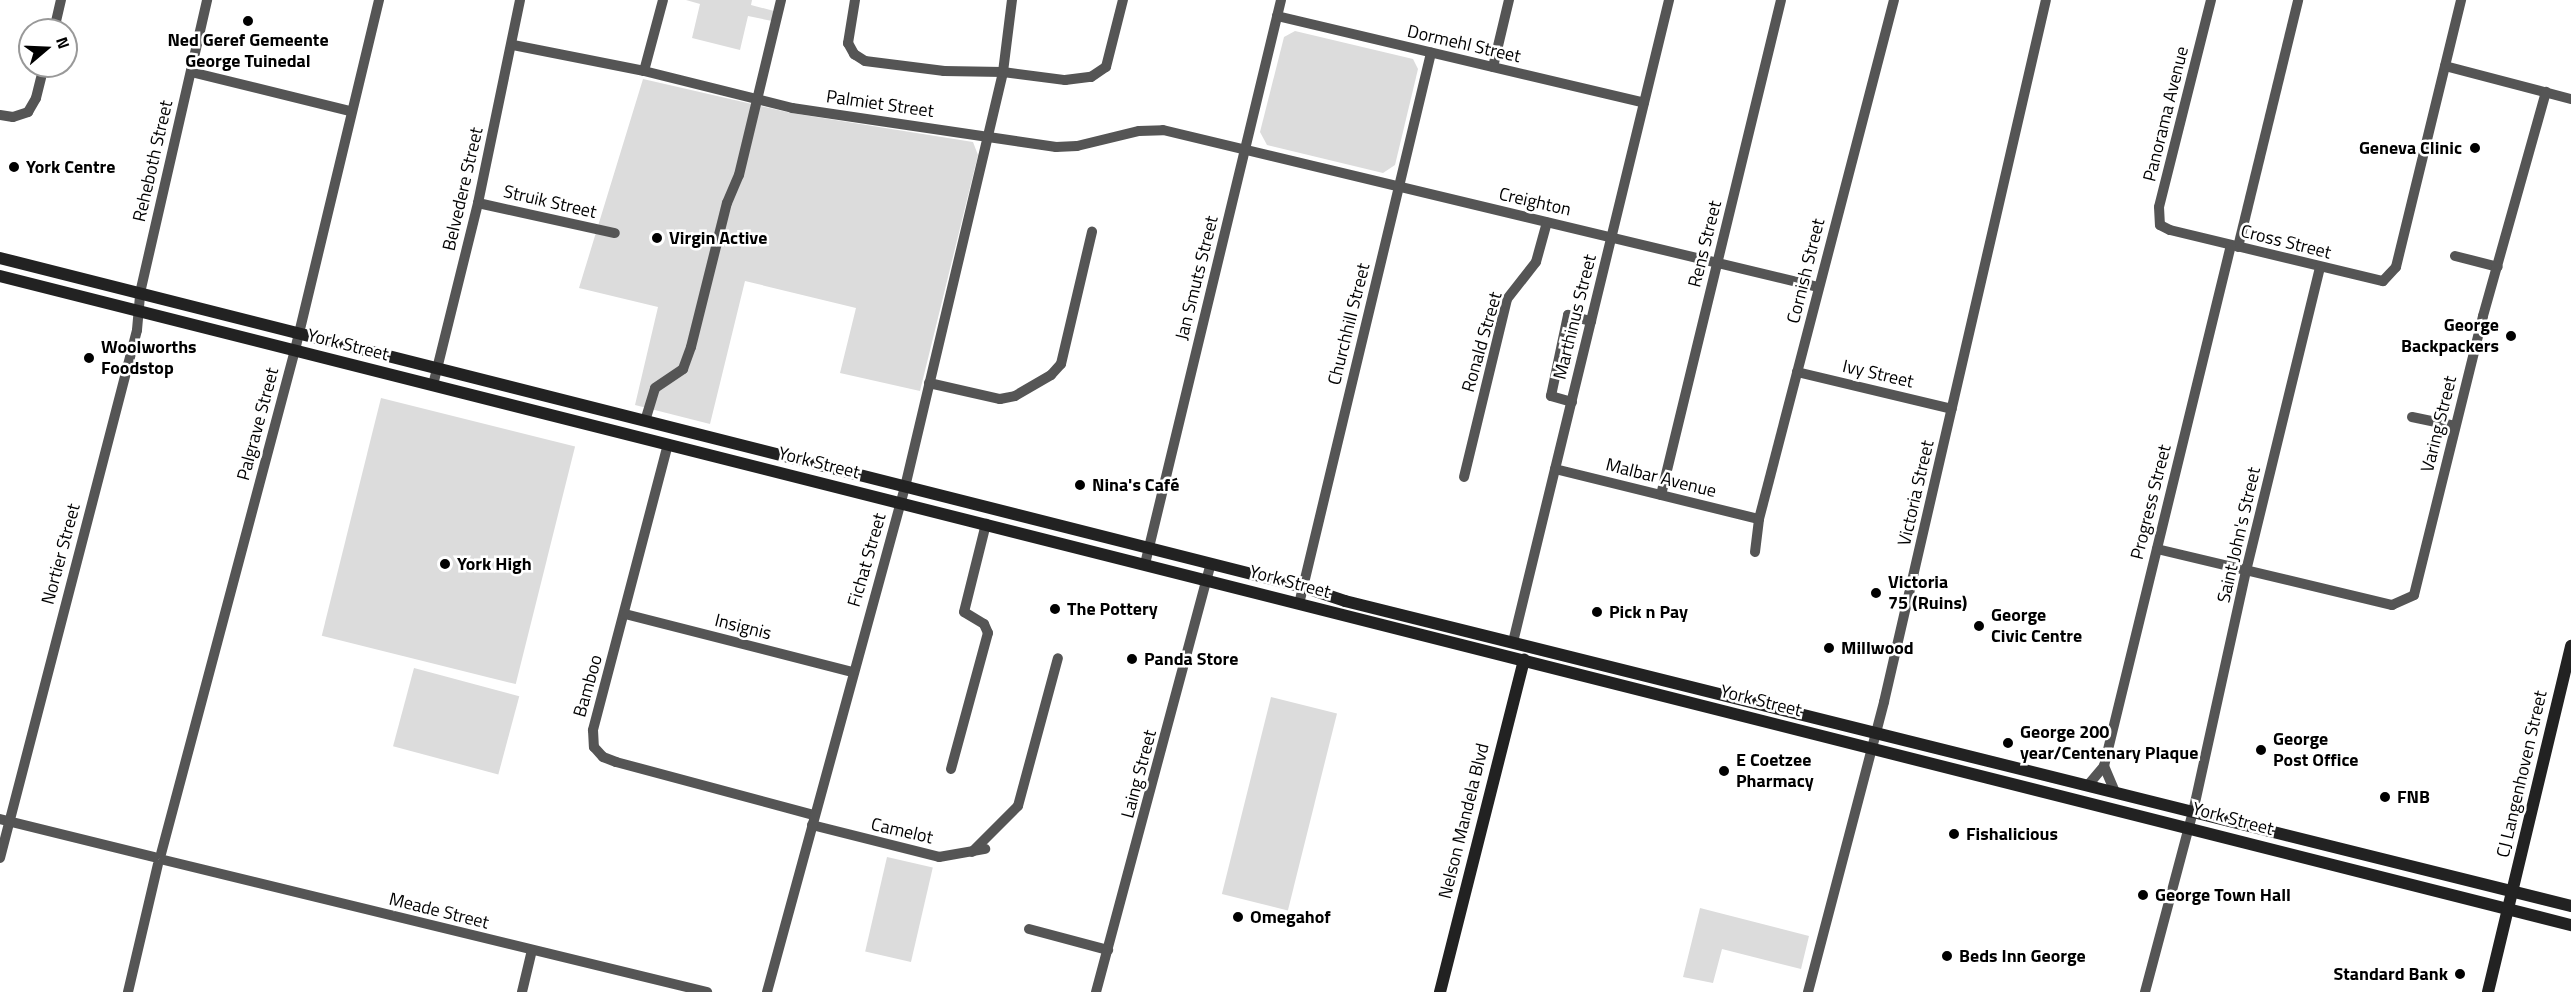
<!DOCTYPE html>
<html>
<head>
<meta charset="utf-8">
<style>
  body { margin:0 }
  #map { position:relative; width:2571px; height:992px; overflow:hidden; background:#fff; font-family:"Titillium Web",sans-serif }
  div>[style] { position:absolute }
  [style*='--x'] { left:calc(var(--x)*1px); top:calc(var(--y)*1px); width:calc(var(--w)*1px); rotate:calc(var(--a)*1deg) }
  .green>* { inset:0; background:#dcdcdc; transform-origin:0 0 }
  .street>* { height:10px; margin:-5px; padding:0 5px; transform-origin:5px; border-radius:5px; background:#555 }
  .secondary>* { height:12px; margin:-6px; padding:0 6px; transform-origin:6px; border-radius:6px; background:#222 }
  .dots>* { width:16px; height:16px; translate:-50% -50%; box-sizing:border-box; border:3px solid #fff; border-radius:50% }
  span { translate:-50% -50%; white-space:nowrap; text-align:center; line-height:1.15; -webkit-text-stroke:5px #fff; paint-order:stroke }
  .poi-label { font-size:18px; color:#000; font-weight:700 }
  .right { translate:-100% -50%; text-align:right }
  .left { translate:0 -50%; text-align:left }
  .street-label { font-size:18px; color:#000 }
  .north { position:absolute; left:18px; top:18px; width:60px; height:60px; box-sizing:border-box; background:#fff; border:2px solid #999; border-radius:50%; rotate:71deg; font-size:16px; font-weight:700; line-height:24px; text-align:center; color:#000 }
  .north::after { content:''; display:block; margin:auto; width:21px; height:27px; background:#000; clip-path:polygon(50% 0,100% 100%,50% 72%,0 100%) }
</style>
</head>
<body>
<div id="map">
  <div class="green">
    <div style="clip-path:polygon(686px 0,752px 0,751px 5px,774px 11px,772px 21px,748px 16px,740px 50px,692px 38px,700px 4px)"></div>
    <div style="clip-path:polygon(1295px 31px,1413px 59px,1418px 69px,1395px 165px,1383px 173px,1267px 145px,1260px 132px,1284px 37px)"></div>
    <div style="clip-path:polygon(643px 79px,791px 113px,973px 142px,978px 155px,920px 391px,840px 373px,856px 308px,745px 281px,710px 424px,635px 405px,658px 307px,579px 288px)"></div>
    <div style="left:381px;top:398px;width:200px;height:245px;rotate:14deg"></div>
    <div style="left:414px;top:668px;width:109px;height:81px;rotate:15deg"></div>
    <div style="left:1271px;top:697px;width:68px;height:203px;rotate:14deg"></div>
    <div style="left:887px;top:857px;width:47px;height:97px;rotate:13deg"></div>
    <div style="clip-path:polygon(1700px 908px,1809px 936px,1801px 969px,1722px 949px,1713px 983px,1683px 977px)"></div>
  </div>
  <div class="street">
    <div style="--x:855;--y:0;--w:44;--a:99.2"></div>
    <div style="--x:848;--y:43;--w:13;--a:61"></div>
    <div style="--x:854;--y:54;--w:13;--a:32"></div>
    <div style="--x:865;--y:61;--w:80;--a:7.2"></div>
    <div style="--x:944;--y:71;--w:59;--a:1"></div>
    <div style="--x:1003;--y:72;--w:63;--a:7.4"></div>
    <div style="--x:1065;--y:80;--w:26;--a:-7"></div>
    <div style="--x:1091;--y:77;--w:18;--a:-34"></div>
    <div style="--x:1106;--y:67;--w:69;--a:-75.8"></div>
    <div style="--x:2211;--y:0;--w:213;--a:104.1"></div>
    <div style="--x:2159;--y:207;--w:18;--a:87"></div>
    <div style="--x:2160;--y:225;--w:11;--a:27"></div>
    <div style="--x:2170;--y:230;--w:219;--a:13.5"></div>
    <div style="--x:2383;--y:281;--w:19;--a:-47"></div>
    <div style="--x:2396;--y:267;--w:275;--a:-76.3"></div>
    <div style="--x:1277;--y:16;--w:377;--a:13.3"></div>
    <div style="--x:54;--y:30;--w:31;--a:-77"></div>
    <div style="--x:513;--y:45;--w:134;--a:11.2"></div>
    <div style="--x:644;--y:71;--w:153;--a:14"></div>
    <div style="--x:792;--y:108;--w:267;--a:8.4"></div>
    <div style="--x:1056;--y:147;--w:21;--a:-3"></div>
    <div style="--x:1077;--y:146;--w:64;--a:-13.6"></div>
    <div style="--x:1139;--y:131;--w:24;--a:-2"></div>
    <div style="--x:1163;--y:130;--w:674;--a:13.48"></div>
    <div style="--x:2445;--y:66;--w:130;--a:14.7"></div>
    <div style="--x:1493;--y:67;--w:69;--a:-76.6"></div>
    <div style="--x:644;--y:71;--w:73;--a:-75"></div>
    <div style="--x:191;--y:72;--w:164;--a:13.8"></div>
    <div style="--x:0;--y:115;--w:13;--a:9"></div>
    <div style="--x:13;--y:117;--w:16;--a:-18"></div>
    <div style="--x:28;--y:112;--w:16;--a:-60"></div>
    <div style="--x:36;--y:98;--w:33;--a:-76"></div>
    <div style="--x:478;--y:203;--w:140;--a:12.4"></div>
    <div style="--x:2238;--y:247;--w:254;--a:-76.3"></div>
    <div style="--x:2455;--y:256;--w:44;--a:14.3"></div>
    <div style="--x:1797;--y:372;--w:159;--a:13.4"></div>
    <div style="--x:929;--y:383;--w:73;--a:12.7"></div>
    <div style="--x:1000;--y:399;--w:15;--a:-11"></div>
    <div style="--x:1015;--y:396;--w:42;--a:-30.3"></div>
    <div style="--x:1051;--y:375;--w:15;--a:-48"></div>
    <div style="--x:1061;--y:364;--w:136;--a:-76.8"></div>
    <div style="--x:433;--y:385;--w:187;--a:-76.1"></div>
    <div style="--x:478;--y:203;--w:207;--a:-78.3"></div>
    <div style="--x:1572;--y:402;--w:22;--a:-164"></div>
    <div style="--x:1551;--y:396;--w:83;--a:-78.1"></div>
    <div style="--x:1568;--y:315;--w:24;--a:15"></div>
    <div style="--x:2412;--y:417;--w:44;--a:11.8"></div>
    <div style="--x:645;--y:421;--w:34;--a:-73"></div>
    <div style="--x:655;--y:388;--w:34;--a:-34"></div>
    <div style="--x:683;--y:369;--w:23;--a:-70"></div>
    <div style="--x:691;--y:347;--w:148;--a:-76"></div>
    <div style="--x:727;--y:203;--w:30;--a:-67"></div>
    <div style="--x:739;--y:175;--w:180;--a:-76.5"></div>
    <div style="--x:668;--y:444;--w:296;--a:104.7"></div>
    <div style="--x:593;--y:730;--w:17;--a:87"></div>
    <div style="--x:594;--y:747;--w:13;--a:48"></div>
    <div style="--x:603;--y:757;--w:14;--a:21"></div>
    <div style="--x:616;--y:762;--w:205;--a:15"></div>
    <div style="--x:1555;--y:469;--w:210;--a:13.8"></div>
    <div style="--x:1464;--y:477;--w:183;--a:-76.4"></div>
    <div style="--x:1507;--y:299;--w:47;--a:-51.9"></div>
    <div style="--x:1536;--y:262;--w:41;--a:-74.6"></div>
    <div style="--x:1661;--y:495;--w:509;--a:-76.37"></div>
    <div style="--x:2157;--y:549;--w:242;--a:13.4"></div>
    <div style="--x:2392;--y:605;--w:24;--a:-24"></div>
    <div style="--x:2414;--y:595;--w:287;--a:-76.1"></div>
    <div style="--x:2483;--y:316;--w:233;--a:-74.3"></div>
    <div style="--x:1755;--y:552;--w:33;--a:-83"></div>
    <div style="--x:1759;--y:519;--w:536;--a:-75.42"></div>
    <div style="--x:1145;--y:564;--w:580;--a:-76.44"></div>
    <div style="--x:1299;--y:604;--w:567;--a:-76.53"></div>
    <div style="--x:625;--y:614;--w:234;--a:14.3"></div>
    <div style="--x:1513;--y:642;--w:661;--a:-76.34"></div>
    <div style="--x:2104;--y:766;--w:26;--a:67"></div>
    <div style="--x:951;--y:769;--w:141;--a:-74.8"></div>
    <div style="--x:988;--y:633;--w:10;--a:-114"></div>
    <div style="--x:984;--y:624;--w:23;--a:-149"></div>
    <div style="--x:964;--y:612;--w:91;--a:-76"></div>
    <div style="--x:2089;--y:784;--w:23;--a:-50"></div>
    <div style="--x:2104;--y:766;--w:536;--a:-76.3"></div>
    <div style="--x:0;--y:819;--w:159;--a:13.9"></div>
    <div style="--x:812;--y:825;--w:131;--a:14.1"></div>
    <div style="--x:939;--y:857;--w:47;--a:-9.9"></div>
    <div style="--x:972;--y:852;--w:65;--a:-45"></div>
    <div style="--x:1018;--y:806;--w:153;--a:-74.9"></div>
    <div style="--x:161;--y:854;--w:522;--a:-75.11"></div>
    <div style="--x:295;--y:350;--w:360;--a:-76.5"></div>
    <div style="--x:0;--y:858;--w:545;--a:-75.45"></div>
    <div style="--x:137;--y:330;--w:37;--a:-85"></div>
    <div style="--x:140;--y:293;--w:301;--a:-77.1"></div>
    <div style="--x:164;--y:860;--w:559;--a:13.66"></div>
    <div style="--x:1029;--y:929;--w:82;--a:14.9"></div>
    <div style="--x:128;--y:992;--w:131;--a:-76.8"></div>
    <div style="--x:522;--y:992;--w:43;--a:-76.6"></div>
    <div style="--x:767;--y:992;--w:524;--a:-74.72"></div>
    <div style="--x:905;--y:487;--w:426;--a:-76.7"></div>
    <div style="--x:1003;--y:72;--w:73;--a:-82.9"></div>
    <div style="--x:1096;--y:992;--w:443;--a:-75"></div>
    <div style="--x:1808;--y:992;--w:300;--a:-75.3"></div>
    <div style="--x:1884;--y:702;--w:720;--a:-77.01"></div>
    <div style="--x:2145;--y:992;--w:186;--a:-75.1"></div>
    <div style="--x:2193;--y:812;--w:247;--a:-77.6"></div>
    <div style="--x:2246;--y:571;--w:313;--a:-76.3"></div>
  </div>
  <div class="secondary">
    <div style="--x:0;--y:258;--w:1344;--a:14.17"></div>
    <div style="--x:1303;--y:587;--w:44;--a:18.4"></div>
    <div style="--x:1345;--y:601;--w:1263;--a:13.97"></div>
    <div style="--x:0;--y:276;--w:2652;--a:14.17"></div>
    <div style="--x:1440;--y:992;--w:343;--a:-75.8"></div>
    <div style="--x:2488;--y:992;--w:356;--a:-76.5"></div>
  </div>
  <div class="dots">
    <div style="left:248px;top:21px;background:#000"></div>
    <div style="left:2475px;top:148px;background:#000"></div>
    <div style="left:14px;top:167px;background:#000"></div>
    <div style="left:657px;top:238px;background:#000"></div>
    <div style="left:2511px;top:336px;background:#000"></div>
    <div style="left:89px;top:358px;background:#000"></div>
    <div style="left:1080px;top:485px;background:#000"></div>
    <div style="left:445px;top:564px;background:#000"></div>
    <div style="left:1876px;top:593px;background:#000"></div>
    <div style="left:1055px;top:609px;background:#000"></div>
    <div style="left:1597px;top:612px;background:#000"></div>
    <div style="left:1979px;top:626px;background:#000"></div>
    <div style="left:1829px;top:648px;background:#000"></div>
    <div style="left:1132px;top:659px;background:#000"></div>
    <div style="left:2008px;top:743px;background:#000"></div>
    <div style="left:2261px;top:750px;background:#000"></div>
    <div style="left:1724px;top:771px;background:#000"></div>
    <div style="left:2385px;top:797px;background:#000"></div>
    <div style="left:1954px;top:834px;background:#000"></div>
    <div style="left:2143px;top:895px;background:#000"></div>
    <div style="left:1238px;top:917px;background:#000"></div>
    <div style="left:1947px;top:956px;background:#000"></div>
    <div style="left:2460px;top:974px;background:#000"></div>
  </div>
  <div class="poi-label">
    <span style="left:248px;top:51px">Ned Geref Gemeente<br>George Tuinedal</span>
    <span class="right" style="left:2462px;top:148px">Geneva Clinic</span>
    <span class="left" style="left:26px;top:167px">York Centre</span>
    <span class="left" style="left:669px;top:238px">Virgin Active</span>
    <span class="right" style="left:2499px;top:336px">George<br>Backpackers</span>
    <span class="left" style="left:101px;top:358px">Woolworths<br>Foodstop</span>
    <span class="left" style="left:1092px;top:485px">Nina's Café</span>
    <span class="left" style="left:457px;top:564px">York High</span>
    <span class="left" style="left:1888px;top:593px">Victoria<br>75 (Ruins)</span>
    <span class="left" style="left:1067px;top:609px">The Pottery</span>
    <span class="left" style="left:1609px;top:612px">Pick n Pay</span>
    <span class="left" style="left:1991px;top:626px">George<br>Civic Centre</span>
    <span class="left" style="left:1841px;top:648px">Millwood</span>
    <span class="left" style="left:1144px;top:659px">Panda Store</span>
    <span class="left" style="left:2020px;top:743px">George 200<br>year/Centenary Plaque</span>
    <span class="left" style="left:2273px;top:750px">George<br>Post Office</span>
    <span class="left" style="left:1736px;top:771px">E Coetzee<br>Pharmacy</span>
    <span class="left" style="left:2397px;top:797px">FNB</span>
    <span class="left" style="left:1966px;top:834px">Fishalicious</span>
    <span class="left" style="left:2155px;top:895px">George Town Hall</span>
    <span class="left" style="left:1250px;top:917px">Omegahof</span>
    <span class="left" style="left:1959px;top:956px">Beds Inn George</span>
    <span class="right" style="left:2448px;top:974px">Standard Bank</span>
  </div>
  <div class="street-label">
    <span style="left:1464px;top:44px;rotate:13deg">Dormehl Street</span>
    <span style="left:880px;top:104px;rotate:8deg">Palmiet Street</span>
    <span style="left:2166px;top:114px;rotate:-76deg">Panorama Avenue</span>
    <span style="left:153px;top:161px;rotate:-77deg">Reheboth Street</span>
    <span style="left:463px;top:189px;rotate:-77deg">Belvedere Street</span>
    <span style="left:550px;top:202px;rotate:13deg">Struik Street</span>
    <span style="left:1535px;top:202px;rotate:13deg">Creighton</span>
    <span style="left:2286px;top:242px;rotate:14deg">Cross Street</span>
    <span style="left:1705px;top:244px;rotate:-76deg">Rens Street</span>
    <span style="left:1806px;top:271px;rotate:-76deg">Cornish Street</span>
    <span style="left:1197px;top:278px;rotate:-76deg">Jan Smuts Street</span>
    <span style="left:1575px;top:317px;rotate:-76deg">Marthinus Street</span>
    <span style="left:1349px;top:324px;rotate:-76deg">Churchhill Street</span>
    <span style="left:1482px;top:342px;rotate:-74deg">Ronald Street</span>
    <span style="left:348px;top:345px;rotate:14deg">York Street</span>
    <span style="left:1878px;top:374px;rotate:13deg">Ivy Street</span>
    <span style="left:258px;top:424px;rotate:-75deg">Palgrave Street</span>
    <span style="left:2439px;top:424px;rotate:-76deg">Varing Street</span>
    <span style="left:819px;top:463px;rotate:14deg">York Street</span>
    <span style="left:1661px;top:478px;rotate:14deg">Malbar Avenue</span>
    <span style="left:1916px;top:493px;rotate:-77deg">Victoria Street</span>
    <span style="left:2151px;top:502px;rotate:-76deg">Progress Street</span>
    <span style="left:2239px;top:535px;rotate:-77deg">Saint John's Street</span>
    <span style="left:61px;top:554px;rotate:-75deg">Nortier Street</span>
    <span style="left:867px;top:560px;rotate:-74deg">Fichat Street</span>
    <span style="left:1290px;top:582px;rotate:15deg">York Street</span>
    <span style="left:743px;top:627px;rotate:14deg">Insignis</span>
    <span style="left:588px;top:686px;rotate:-74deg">Bamboo</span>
    <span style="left:1761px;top:701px;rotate:14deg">York Street</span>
    <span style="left:1139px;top:774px;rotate:-75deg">Laing Street</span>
    <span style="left:2522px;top:774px;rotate:-77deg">CJ Langenhoven Street</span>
    <span style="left:2233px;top:819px;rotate:15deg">York Street</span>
    <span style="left:1464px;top:821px;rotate:-76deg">Nelson Mandela Blvd</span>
    <span style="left:902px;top:831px;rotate:13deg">Camelot</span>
    <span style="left:439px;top:911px;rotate:14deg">Meade Street</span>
  </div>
  <div class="north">N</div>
</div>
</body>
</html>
